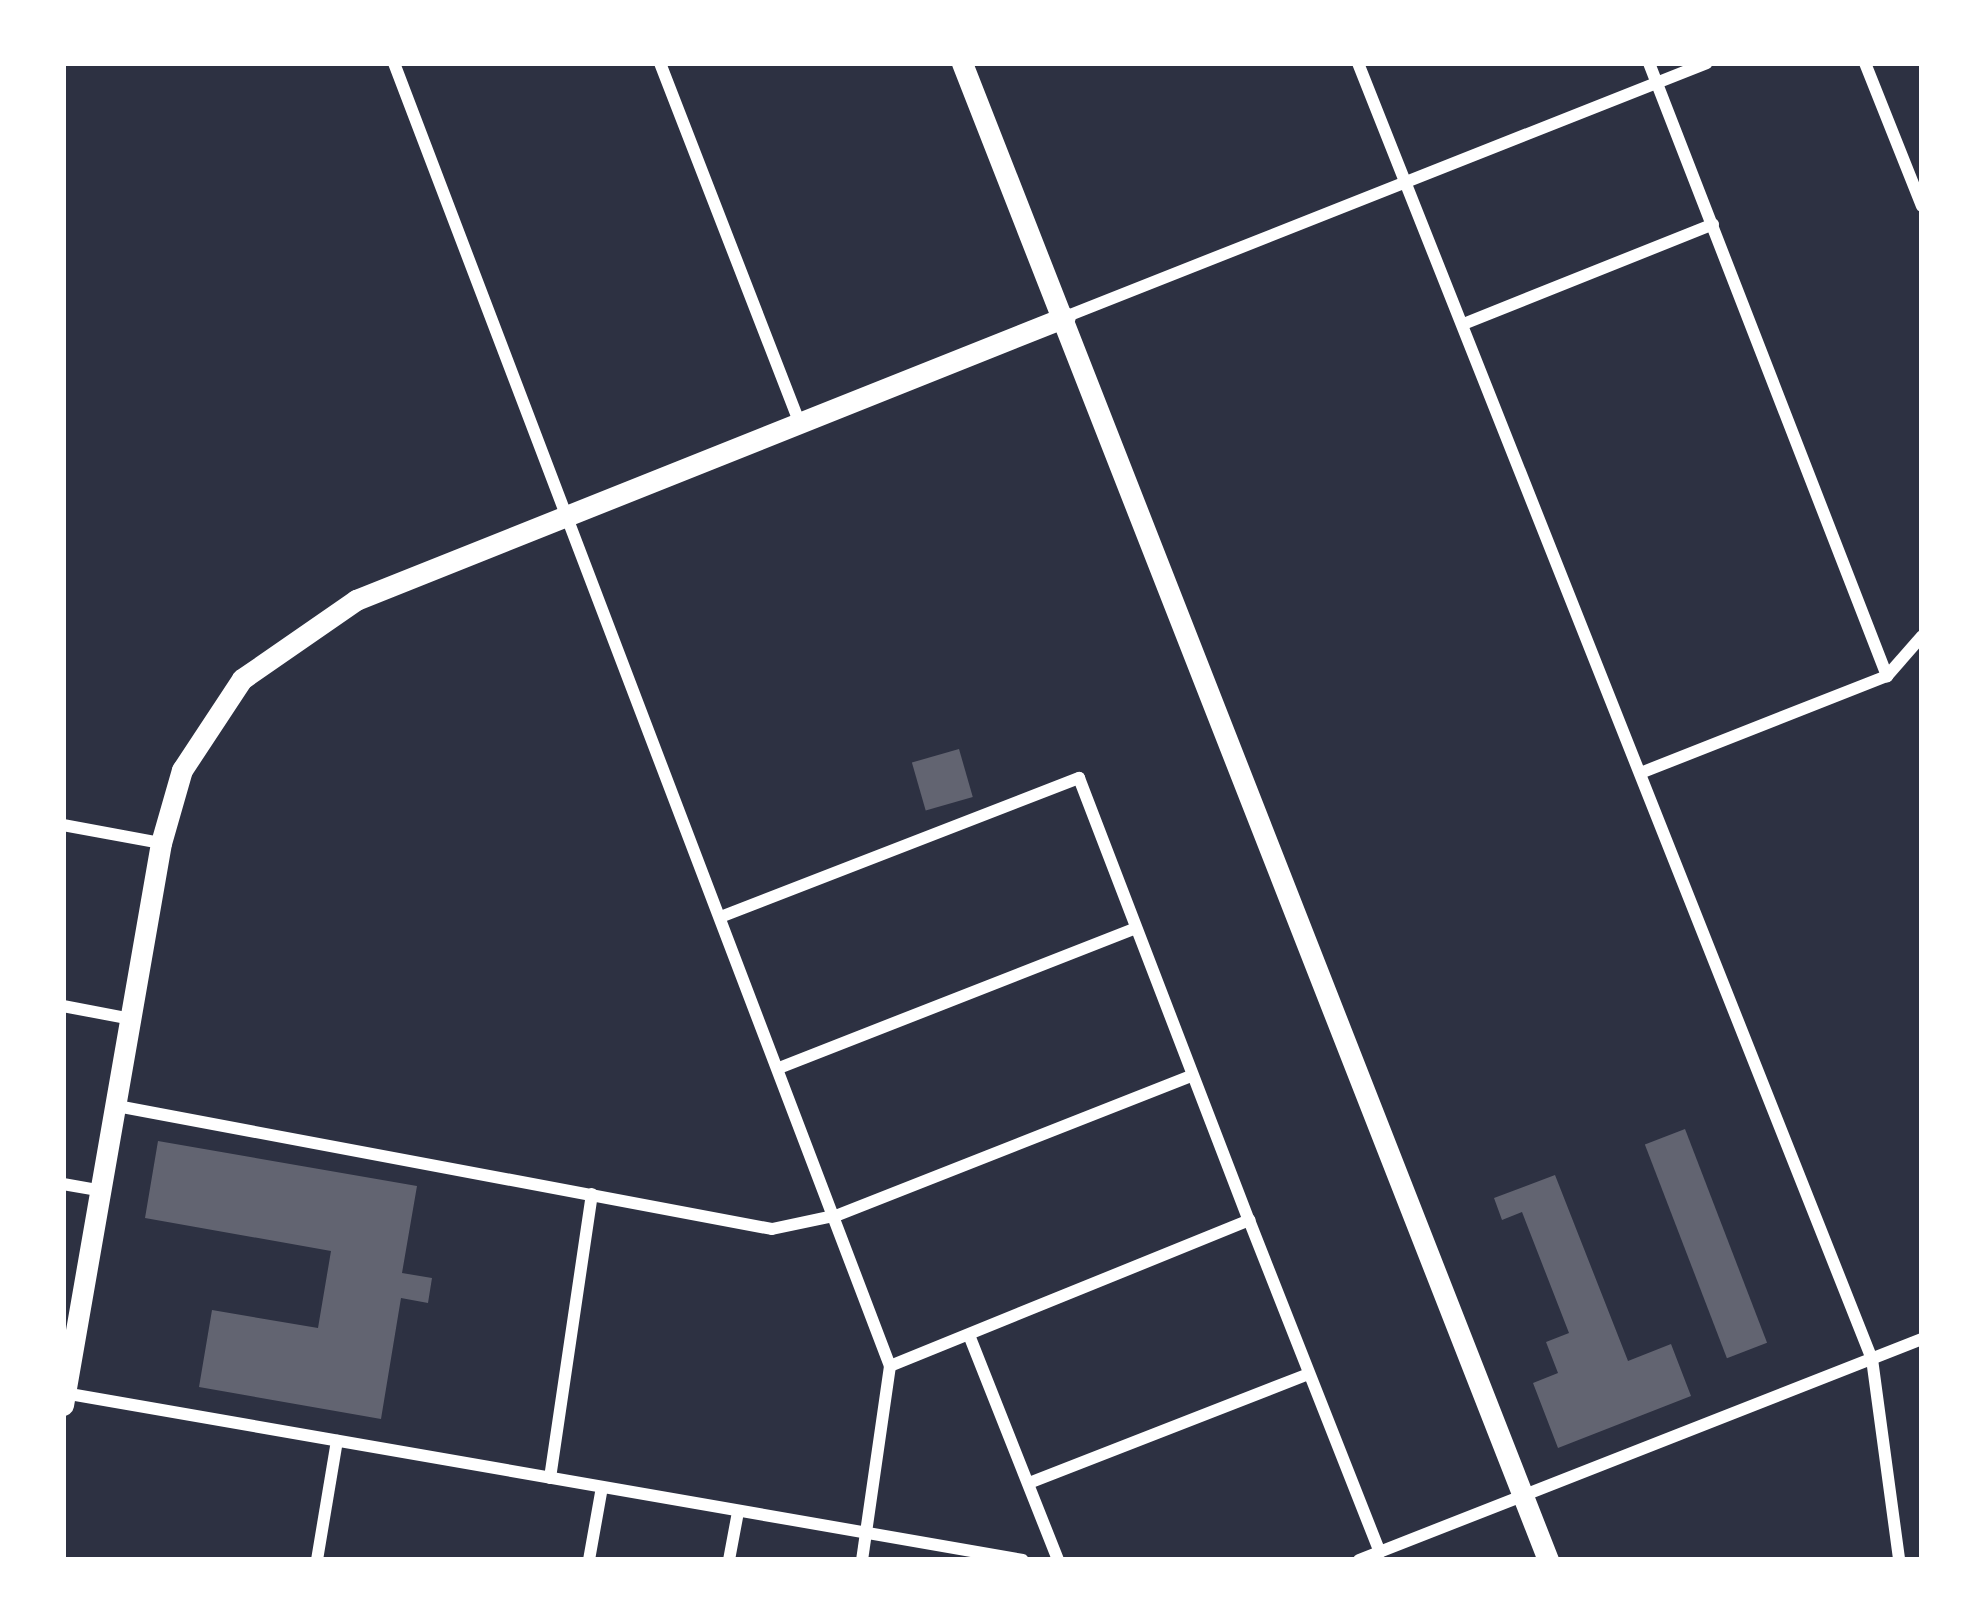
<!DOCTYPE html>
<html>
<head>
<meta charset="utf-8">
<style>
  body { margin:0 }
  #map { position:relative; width:1985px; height:1623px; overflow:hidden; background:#2d3142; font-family:Jost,sans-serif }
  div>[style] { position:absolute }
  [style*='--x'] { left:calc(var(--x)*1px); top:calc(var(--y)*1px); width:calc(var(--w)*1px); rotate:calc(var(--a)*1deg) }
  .building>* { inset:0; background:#626471; transform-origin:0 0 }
  .minor>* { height:12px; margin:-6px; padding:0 6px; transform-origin:6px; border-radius:6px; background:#fff }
  .tertiary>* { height:21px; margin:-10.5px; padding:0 10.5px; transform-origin:10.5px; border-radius:10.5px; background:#fff }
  span { translate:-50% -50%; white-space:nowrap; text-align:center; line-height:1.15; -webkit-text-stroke:9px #fff; paint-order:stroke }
  .frame { position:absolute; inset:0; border:66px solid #fff; pointer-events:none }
</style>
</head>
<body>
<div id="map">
  <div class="building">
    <div style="left:959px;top:749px;width:50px;height:49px;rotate:74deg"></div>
    <div style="left:1685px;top:1129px;width:229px;height:43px;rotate:69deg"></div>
    <div style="clip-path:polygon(158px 1141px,417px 1186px,402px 1273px,432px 1278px,428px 1303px,401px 1298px,381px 1419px,199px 1387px,212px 1310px,318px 1328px,331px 1251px,145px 1218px)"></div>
    <div style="clip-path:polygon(1555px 1175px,1628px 1361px,1671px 1344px,1691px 1396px,1558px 1448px,1533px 1383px,1558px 1373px,1546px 1342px,1569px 1333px,1522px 1212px,1502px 1220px,1494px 1198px)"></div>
  </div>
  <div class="minor">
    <div style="--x:394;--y:63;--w:1394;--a:69.16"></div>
    <div style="--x:890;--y:1366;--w:196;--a:98.2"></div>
    <div style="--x:660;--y:63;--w:387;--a:68.8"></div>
    <div style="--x:1358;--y:63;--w:1394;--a:68.37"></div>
    <div style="--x:1872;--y:1359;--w:203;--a:82.3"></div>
    <div style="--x:1649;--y:63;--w:658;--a:68.78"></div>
    <div style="--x:1865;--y:63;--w:154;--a:68.3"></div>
    <div style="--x:1065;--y:317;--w:690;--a:-21.59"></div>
    <div style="--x:1466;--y:323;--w:266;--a:-21.8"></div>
    <div style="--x:1643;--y:772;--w:262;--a:-21.5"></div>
    <div style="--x:1887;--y:676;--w:53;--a:-48.8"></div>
    <div style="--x:63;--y:825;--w:100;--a:10.4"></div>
    <div style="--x:723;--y:916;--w:382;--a:-21.2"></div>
    <div style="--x:1079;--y:778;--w:474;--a:69"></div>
    <div style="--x:63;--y:1006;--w:69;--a:10.8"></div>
    <div style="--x:779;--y:1068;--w:383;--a:-21.4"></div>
    <div style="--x:117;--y:1106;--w:666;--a:10.64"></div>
    <div style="--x:772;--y:1229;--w:67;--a:-12"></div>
    <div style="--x:838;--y:1215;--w:379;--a:-21.5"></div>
    <div style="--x:63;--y:1184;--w:40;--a:10"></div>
    <div style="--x:969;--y:1335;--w:242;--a:68.4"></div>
    <div style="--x:890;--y:1366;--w:388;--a:-22.1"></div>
    <div style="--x:1249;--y:1220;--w:357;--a:68.5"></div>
    <div style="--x:64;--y:1393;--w:973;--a:9.88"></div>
    <div style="--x:550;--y:1478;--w:287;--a:-81.6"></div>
    <div style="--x:1029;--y:1483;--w:300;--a:-21.3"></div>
    <div style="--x:317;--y:1560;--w:121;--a:-80.5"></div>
    <div style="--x:589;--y:1560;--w:74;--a:-79.9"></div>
    <div style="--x:729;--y:1560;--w:49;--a:-79.4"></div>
    <div style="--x:1359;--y:1560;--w:605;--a:-21.43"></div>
  </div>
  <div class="tertiary">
    <div style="--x:962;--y:63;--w:1608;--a:68.62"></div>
    <div style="--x:63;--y:1405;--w:570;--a:-80.11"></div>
    <div style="--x:161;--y:843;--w:76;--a:-74"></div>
    <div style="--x:182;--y:770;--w:109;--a:-56.6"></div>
    <div style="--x:242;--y:679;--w:139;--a:-34.7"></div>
    <div style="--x:356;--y:600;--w:763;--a:-21.76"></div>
  </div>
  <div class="frame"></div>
</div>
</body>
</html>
